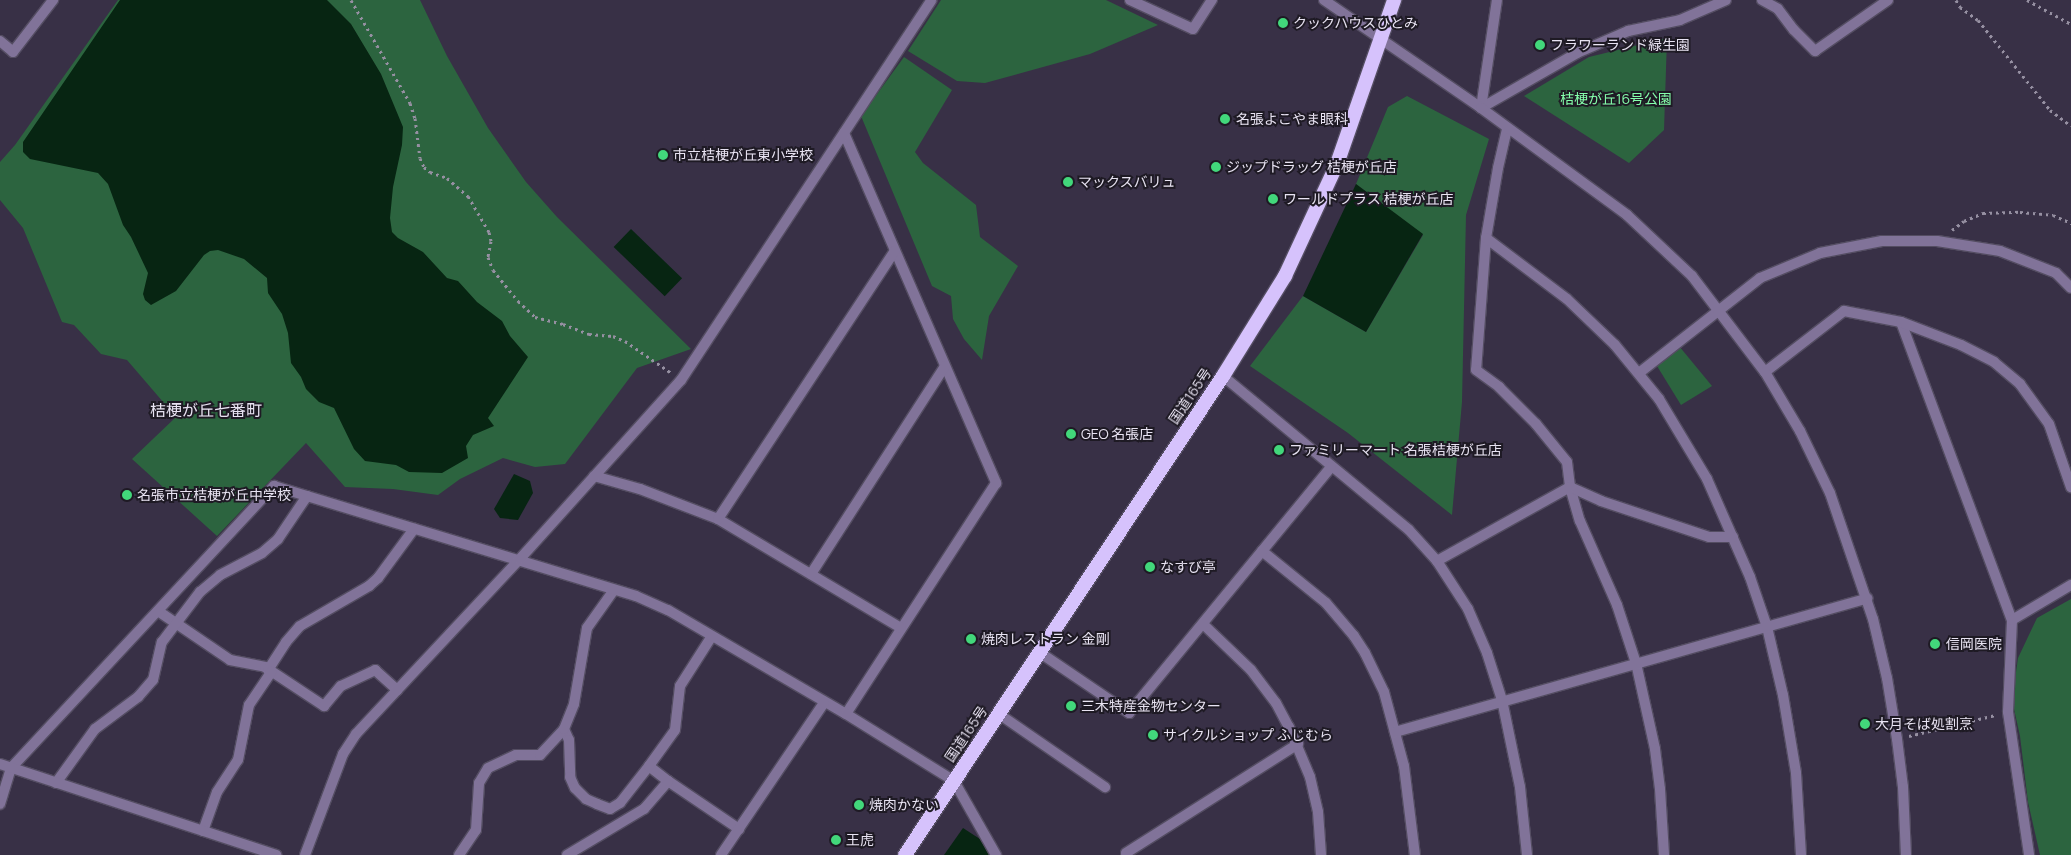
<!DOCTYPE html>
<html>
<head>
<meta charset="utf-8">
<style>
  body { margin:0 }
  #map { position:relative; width:2071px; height:855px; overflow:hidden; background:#383046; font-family:Manrope,"Noto Sans JP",sans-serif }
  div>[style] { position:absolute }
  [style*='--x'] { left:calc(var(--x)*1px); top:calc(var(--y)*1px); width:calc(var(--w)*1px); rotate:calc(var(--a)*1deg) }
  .green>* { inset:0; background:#2c643f }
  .water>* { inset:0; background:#072512; transform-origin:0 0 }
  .path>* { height:3px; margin-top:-1.5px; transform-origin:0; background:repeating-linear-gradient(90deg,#9690a2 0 2.5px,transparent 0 6.5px) }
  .roads { filter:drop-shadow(1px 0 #544d62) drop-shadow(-1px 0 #544d62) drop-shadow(0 1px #544d62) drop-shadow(0 -1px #544d62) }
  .service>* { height:10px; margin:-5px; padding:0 5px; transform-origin:5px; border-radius:5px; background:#817399 }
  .minor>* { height:10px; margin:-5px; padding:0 5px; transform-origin:5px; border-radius:5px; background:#817399 }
  .tertiary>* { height:10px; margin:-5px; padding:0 5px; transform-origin:5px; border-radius:5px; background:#817399 }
  .trunk>* { height:14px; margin:-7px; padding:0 7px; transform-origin:7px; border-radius:7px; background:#d6c2fc }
  .dots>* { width:14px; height:14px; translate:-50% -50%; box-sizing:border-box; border:2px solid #1e1a24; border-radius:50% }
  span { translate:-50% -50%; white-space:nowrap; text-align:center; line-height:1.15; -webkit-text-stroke:4px #1e1a24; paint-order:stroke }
  .poi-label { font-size:14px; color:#e8e3f2 }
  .left { translate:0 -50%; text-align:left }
  .park-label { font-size:14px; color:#85feab }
  .street-label { font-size:14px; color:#e8e3f2 }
  .quarter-label { font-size:16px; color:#e8e3f2 }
</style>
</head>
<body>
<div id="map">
  <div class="green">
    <div style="clip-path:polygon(118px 0,420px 0,447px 56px,488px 128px,526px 182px,557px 217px,691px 349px,637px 368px,565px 464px,535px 467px,503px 458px,460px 479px,438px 495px,393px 489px,345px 487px,306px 443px,217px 536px,132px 459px,176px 417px,127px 360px,101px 354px,74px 325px,62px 322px,23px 228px,0 200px,0 162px,15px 145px)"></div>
    <div style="clip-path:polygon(941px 0,1106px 0,1158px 25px,1090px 54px,985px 83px,957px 81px,908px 51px)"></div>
    <div style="clip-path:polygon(1667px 38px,1664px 130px,1629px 163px,1524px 96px,1589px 57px)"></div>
    <div style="clip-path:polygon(904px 57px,952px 90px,915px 152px,923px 163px,976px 205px,980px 237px,1018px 266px,989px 316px,982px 360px,964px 339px,953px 319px,951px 296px,932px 286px,861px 116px)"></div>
    <div style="clip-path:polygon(1407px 96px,1489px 139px,1466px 215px,1462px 402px,1452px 515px,1348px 433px,1250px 366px,1303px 296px,1366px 332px,1423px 235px,1356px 184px,1388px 107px)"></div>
    <div style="clip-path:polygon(1679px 346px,1712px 386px,1681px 405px,1657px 366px)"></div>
    <div style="clip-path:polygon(2071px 599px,2071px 855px,2040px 855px,2028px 802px,2020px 736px,2012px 700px,2018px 658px,2037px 618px)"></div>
  </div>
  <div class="water">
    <div style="clip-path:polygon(120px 0,327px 0,351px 24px,381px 74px,403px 127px,402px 145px,393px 187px,390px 218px,392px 232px,398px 238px,423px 252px,447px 278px,458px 281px,477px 302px,502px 321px,510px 336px,528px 357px,488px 418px,494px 426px,473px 435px,466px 446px,468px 458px,442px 473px,409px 472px,396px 465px,365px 461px,354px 449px,334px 408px,319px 402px,306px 389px,301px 377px,291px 363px,288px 333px,282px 314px,268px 293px,267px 278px,244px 259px,218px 250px,210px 251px,204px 255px,176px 291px,151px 305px,145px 300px,143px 294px,148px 273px,131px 237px,123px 225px,108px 184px,98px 173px,30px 159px,23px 152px,23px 142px)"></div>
    <div style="clip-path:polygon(1356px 184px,1423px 234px,1366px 332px,1303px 296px)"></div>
    <div style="left:631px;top:229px;width:71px;height:25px;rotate:44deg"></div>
    <div style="clip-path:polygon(514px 474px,530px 481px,533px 493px,518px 520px,500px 518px,494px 509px)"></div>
    <div style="clip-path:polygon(963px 828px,983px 841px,989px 855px,944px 855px)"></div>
  </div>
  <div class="path">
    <div style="--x:351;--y:0;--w:119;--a:60.2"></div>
    <div style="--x:410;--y:103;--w:16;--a:72"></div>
    <div style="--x:415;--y:118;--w:40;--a:82.9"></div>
    <div style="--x:420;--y:158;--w:10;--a:66"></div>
    <div style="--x:424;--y:167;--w:8;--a:40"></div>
    <div style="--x:430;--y:172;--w:18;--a:19"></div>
    <div style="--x:447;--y:178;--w:28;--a:41"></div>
    <div style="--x:468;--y:196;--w:42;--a:59.7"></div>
    <div style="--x:489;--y:232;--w:9;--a:77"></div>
    <div style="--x:491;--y:241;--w:16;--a:101"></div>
    <div style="--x:488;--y:257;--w:14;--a:69"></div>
    <div style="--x:493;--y:270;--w:40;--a:51"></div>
    <div style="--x:518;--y:301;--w:23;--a:43"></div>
    <div style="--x:535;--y:317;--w:29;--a:14"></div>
    <div style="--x:563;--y:324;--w:28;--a:21"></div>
    <div style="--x:589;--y:334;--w:24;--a:5"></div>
    <div style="--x:613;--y:336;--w:13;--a:23"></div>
    <div style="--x:625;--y:341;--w:55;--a:34.6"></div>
    <div style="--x:1956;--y:0;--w:8;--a:60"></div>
    <div style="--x:1960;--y:7;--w:22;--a:36"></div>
    <div style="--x:1978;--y:20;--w:115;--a:51.3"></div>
    <div style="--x:2050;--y:110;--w:26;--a:37"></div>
    <div style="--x:2027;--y:0;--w:50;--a:28.6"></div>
    <div style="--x:1952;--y:230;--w:15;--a:-37"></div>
    <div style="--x:1964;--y:221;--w:21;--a:-23"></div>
    <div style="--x:1983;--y:213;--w:37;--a:-2"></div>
    <div style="--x:2020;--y:212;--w:33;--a:5"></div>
    <div style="--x:2053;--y:215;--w:20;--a:24"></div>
    <div style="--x:1909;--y:736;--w:89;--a:-13.6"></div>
  </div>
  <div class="roads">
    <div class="service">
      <div style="--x:158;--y:611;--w:87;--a:34.2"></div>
      <div style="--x:230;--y:660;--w:36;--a:11"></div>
      <div style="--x:265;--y:667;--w:71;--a:33.5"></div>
      <div style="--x:324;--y:706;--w:26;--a:-50"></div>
      <div style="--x:341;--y:686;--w:38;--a:-25"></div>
      <div style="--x:375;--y:670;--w:30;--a:42"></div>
      <div style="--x:268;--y:670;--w:33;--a:-57"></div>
      <div style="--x:286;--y:642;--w:21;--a:-49"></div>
      <div style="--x:300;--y:626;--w:80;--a:-30.1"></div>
      <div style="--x:369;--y:586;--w:12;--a:-42"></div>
      <div style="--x:378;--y:578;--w:61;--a:-53.7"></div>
      <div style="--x:999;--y:714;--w:129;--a:34.6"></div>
      <div style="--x:564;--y:729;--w:12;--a:66"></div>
      <div style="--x:569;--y:740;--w:37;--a:88"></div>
      <div style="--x:570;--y:777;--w:12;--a:66"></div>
      <div style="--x:575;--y:788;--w:16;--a:45"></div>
      <div style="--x:586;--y:799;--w:12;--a:24"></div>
      <div style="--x:597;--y:804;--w:14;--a:21"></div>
      <div style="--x:610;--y:809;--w:12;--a:-31"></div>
      <div style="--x:620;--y:803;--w:47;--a:-51.9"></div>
      <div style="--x:668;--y:781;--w:86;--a:34.1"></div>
      <div style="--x:56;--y:783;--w:67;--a:-54.2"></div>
      <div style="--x:95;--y:729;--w:54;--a:-36.7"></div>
      <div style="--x:138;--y:697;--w:23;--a:-49"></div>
      <div style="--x:153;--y:680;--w:39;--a:-77"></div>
      <div style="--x:162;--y:642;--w:63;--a:-52.8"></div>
      <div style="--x:200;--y:592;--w:26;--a:-40"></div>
      <div style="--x:220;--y:575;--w:47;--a:-27.6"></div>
      <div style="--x:262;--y:553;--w:21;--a:-41"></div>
      <div style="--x:278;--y:539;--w:52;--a:-56"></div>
      <div style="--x:203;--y:831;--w:41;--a:-70.3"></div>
      <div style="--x:217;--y:792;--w:38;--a:-57"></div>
      <div style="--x:238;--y:760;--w:56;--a:-78.7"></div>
      <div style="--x:249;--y:705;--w:40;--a:-56"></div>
      <div style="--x:459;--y:855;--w:30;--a:-56"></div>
      <div style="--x:476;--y:830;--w:47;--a:-86.3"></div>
      <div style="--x:479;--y:783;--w:17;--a:-59"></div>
      <div style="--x:488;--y:768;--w:31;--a:-25"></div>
      <div style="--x:516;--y:755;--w:24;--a:0"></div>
      <div style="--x:540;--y:755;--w:35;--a:-47"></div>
      <div style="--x:564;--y:729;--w:27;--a:-68"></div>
      <div style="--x:574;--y:704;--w:77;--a:-80.3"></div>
      <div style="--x:587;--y:628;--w:47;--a:-54.6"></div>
      <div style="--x:567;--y:855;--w:90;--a:-30.9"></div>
      <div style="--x:644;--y:809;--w:37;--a:-49"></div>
      <div style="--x:668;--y:781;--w:24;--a:-142"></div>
      <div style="--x:649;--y:766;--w:44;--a:-54.2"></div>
      <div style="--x:675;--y:730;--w:44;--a:-83.5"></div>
      <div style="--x:680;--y:686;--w:59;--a:-57.4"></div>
    </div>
    <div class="minor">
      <div style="--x:1130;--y:0;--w:69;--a:24.7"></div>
      <div style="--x:1193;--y:29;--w:35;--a:-57"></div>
      <div style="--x:1762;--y:0;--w:18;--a:29"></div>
      <div style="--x:1778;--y:9;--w:26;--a:53"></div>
      <div style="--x:1794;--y:30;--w:30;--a:45"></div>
      <div style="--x:1815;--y:51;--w:89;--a:-34.9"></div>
      <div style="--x:0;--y:41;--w:17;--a:40"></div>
      <div style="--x:13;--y:52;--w:66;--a:-52.4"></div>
      <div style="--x:1481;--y:108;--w:111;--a:-29.8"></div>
      <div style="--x:1577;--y:53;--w:56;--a:-23.3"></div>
      <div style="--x:1628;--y:31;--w:53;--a:-11.9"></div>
      <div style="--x:1680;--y:20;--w:50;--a:-23.5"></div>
      <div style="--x:1481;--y:108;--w:109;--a:-81.6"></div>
      <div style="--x:1507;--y:129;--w:40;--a:103"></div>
      <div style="--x:1498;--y:168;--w:71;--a:99.7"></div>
      <div style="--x:1486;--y:238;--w:132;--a:94.3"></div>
      <div style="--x:1476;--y:370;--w:29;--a:36"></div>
      <div style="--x:1499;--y:387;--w:52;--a:45"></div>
      <div style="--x:1536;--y:424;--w:49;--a:50.8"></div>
      <div style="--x:1567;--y:462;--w:25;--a:83"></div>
      <div style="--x:1570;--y:487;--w:35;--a:74"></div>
      <div style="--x:1580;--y:521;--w:92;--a:66.2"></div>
      <div style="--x:1617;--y:605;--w:61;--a:71.9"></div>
      <div style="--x:1636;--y:663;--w:88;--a:77.5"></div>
      <div style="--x:1655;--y:749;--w:40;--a:82.9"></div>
      <div style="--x:1660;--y:789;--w:66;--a:86.5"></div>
      <div style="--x:844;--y:133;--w:382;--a:66.5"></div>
      <div style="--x:996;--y:483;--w:275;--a:123"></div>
      <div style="--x:1486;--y:238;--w:101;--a:37"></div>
      <div style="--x:1567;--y:299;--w:66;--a:43.8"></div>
      <div style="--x:1615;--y:345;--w:70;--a:50.8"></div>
      <div style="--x:1659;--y:399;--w:93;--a:59"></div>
      <div style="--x:1707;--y:479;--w:107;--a:66.3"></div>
      <div style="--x:1750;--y:577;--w:53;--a:71.2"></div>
      <div style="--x:1767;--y:627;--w:70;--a:76.8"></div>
      <div style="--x:1783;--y:695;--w:79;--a:80.5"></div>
      <div style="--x:1796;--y:773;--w:82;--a:86.5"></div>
      <div style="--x:1901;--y:322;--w:318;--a:69.6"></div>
      <div style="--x:2012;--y:620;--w:92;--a:92.5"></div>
      <div style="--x:2008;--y:712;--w:145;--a:81.6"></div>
      <div style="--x:1765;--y:372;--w:100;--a:-37.7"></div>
      <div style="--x:1844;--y:311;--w:58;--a:10.9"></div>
      <div style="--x:1901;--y:322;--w:64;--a:21"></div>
      <div style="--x:1961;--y:345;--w:37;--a:27"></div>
      <div style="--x:1994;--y:362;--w:34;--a:40"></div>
      <div style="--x:2020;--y:384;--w:49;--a:54.1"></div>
      <div style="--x:2049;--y:424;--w:67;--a:70.8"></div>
      <div style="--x:1639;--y:373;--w:154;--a:-38.1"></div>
      <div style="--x:1760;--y:278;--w:65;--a:-22.6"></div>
      <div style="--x:1820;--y:253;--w:63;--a:-11"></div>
      <div style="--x:1882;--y:241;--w:55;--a:0"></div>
      <div style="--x:1937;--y:241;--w:64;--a:9"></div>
      <div style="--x:2000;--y:251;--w:60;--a:21.4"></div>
      <div style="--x:2056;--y:273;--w:21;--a:45"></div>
      <div style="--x:1223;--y:376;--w:241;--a:39.6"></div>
      <div style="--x:1409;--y:530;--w:42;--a:47.9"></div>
      <div style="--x:1437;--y:561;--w:57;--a:57.1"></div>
      <div style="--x:1468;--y:609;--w:48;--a:66.6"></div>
      <div style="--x:1487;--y:653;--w:49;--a:72.3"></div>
      <div style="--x:1502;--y:700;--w:89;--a:78.3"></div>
      <div style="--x:1520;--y:787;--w:68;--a:84.1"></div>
      <div style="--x:594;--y:476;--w:48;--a:15.8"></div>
      <div style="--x:640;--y:489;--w:84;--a:21"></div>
      <div style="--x:718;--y:519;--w:213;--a:30.8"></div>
      <div style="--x:1570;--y:487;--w:34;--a:24"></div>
      <div style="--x:1601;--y:501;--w:114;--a:18.4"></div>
      <div style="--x:1709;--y:537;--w:24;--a:0"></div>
      <div style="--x:718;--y:519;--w:321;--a:-56.6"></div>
      <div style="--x:1262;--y:551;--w:82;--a:39.1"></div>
      <div style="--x:1326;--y:603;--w:43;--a:49.7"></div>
      <div style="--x:1354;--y:636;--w:20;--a:57"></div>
      <div style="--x:1365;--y:653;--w:43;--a:64"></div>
      <div style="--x:1384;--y:692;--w:77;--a:74.9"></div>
      <div style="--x:1404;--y:766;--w:90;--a:83"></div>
      <div style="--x:1437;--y:561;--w:152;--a:-29.1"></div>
      <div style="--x:811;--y:574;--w:247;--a:-57.2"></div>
      <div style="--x:2012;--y:620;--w:69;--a:-30.7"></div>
      <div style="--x:1203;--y:624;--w:66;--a:43.8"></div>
      <div style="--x:1251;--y:670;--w:41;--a:52.9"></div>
      <div style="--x:1276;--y:703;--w:27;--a:62"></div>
      <div style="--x:1289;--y:727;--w:54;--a:67.2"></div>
      <div style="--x:1310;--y:777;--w:36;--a:77"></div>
      <div style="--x:1318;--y:812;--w:43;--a:86"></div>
      <div style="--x:1039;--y:652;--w:109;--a:34.1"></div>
      <div style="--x:1129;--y:713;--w:318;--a:-50.6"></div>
      <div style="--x:1395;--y:732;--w:491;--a:-15.8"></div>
      <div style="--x:0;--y:804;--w:38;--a:-73"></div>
      <div style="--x:11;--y:768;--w:386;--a:-47"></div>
      <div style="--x:274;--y:486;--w:378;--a:16.9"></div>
      <div style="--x:636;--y:596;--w:35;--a:24"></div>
      <div style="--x:668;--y:610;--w:206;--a:30.3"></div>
      <div style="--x:846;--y:714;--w:127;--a:31.8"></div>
      <div style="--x:954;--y:781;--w:85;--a:60.4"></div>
      <div style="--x:305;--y:855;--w:108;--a:-69.4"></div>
      <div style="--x:343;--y:754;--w:24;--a:-57"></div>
      <div style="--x:356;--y:734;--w:238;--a:-46.9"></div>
      <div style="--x:519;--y:560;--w:242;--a:-48"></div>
      <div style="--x:681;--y:380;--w:455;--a:-56.6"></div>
      <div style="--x:721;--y:855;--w:184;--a:-55.9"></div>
      <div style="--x:1127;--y:855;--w:2;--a:-117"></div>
      <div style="--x:1126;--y:853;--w:204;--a:-32.4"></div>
    </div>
    <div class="tertiary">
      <div style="--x:1324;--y:0;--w:191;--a:34.5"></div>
      <div style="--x:1481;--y:108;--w:181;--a:36.2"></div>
      <div style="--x:1627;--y:215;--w:89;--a:43.2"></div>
      <div style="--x:1692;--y:276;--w:121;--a:52.8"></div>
      <div style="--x:1765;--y:372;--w:69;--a:59.3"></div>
      <div style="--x:1800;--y:431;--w:69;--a:64.2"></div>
      <div style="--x:1830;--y:493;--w:133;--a:71.2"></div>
      <div style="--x:1873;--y:619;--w:61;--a:76.7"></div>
      <div style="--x:1887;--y:678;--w:62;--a:80.7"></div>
      <div style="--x:1897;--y:739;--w:48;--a:82.9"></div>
      <div style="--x:1903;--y:787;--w:68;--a:87.5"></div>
      <div style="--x:0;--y:764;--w:291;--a:18.2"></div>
    </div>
    <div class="trunk">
      <div style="--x:905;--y:855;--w:575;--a:-56.42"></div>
      <div style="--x:1223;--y:376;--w:118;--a:-58.2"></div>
      <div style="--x:1285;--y:276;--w:123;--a:-65.1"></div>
      <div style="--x:1337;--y:164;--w:174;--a:-70.8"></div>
    </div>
  </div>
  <div class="dots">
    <div style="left:1283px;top:23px;background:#42d77b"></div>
    <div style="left:1540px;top:45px;background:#42d77b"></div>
    <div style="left:1225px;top:119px;background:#42d77b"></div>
    <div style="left:663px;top:155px;background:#42d77b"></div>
    <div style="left:1216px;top:167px;background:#42d77b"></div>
    <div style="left:1068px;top:182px;background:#42d77b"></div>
    <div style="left:1273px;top:199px;background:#42d77b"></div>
    <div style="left:1071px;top:434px;background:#42d77b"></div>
    <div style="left:1279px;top:450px;background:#42d77b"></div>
    <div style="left:127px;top:495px;background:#42d77b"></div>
    <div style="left:1150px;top:567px;background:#42d77b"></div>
    <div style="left:971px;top:639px;background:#42d77b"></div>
    <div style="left:1935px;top:644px;background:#42d77b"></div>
    <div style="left:1071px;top:706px;background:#42d77b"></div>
    <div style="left:1865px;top:724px;background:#42d77b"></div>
    <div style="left:1153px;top:735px;background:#42d77b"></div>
    <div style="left:859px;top:805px;background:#42d77b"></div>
    <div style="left:836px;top:840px;background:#42d77b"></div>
  </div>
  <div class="poi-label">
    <span class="left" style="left:1293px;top:23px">クックハウスひとみ</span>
    <span class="left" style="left:1550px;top:45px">フラワーランド緑生園</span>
    <span class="left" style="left:1236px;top:119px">名張よこやま眼科</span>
    <span class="left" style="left:673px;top:155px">市立桔梗が丘東小学校</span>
    <span class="left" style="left:1226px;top:167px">ジップドラッグ 桔梗が丘店</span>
    <span class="left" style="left:1078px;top:182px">マックスバリュ</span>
    <span class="left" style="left:1283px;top:199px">ワールドプラス 桔梗が丘店</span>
    <span class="left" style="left:1081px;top:434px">GEO 名張店</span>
    <span class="left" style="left:1289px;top:450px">ファミリーマート 名張桔梗が丘店</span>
    <span class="left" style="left:137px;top:495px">名張市立桔梗が丘中学校</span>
    <span class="left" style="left:1160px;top:567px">なすび亭</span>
    <span class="left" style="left:981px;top:639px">焼肉レストラン 金剛</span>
    <span class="left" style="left:1946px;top:644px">信岡医院</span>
    <span class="left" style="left:1081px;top:706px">三木特産金物センター</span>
    <span class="left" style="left:1875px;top:724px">大月そば処割烹</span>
    <span class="left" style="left:1163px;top:735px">サイクルショップ ふじむら</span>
    <span class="left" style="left:869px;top:805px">焼肉かない</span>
    <span class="left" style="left:846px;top:840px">王虎</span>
  </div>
  <div class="park-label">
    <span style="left:1616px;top:99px">桔梗が丘16号公園</span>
  </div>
  <div class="street-label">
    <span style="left:1190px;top:396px;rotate:-56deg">国道165号</span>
    <span style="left:966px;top:734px;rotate:-56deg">国道165号</span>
  </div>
  <div class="quarter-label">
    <span style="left:206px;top:410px">桔梗が丘七番町</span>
  </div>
</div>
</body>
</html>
